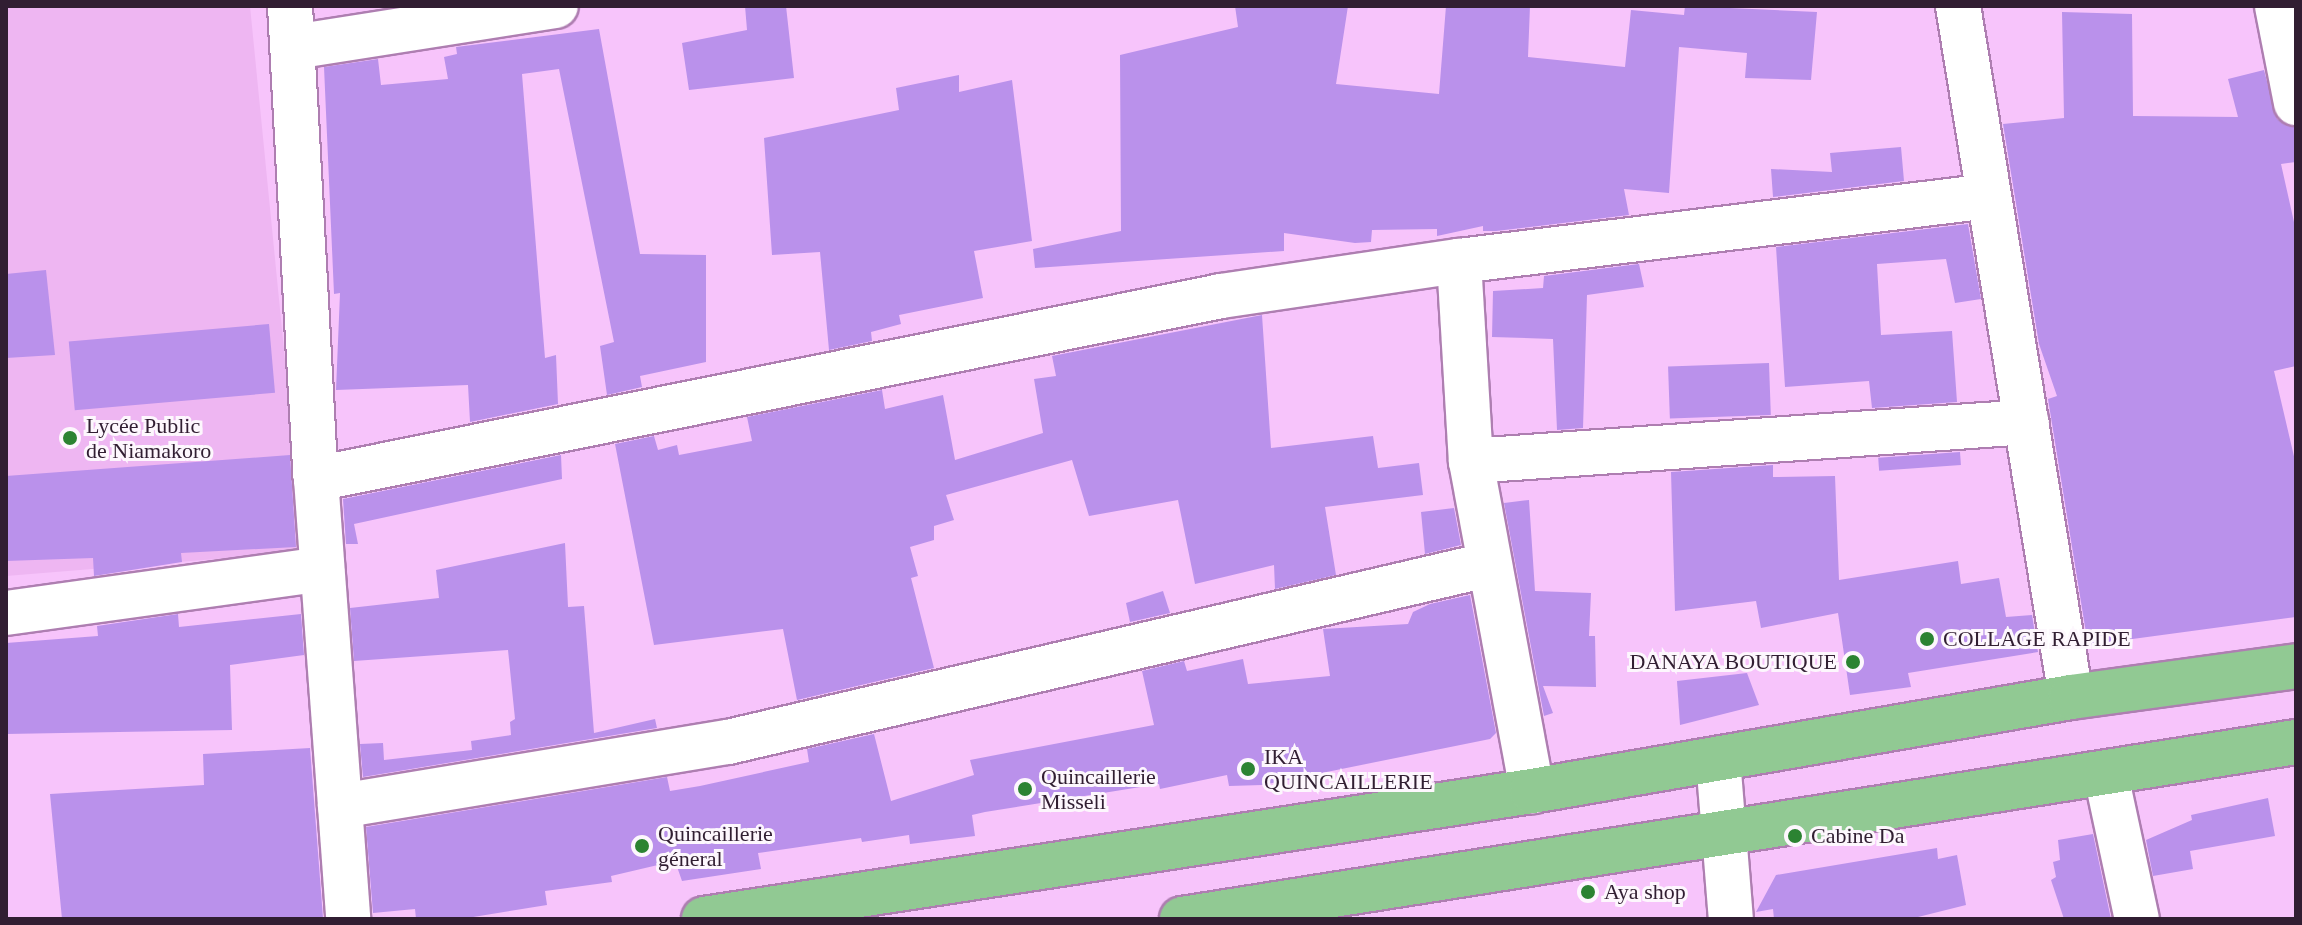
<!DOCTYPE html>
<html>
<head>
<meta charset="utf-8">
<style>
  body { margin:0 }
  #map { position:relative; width:2302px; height:925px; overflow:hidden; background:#f7c4fb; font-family:Georgia,serif }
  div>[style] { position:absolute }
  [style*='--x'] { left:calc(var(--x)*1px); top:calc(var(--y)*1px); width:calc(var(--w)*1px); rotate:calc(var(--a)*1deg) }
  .built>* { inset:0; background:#eeb6f2 }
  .building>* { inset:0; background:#ba91eb; transform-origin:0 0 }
  .roads { filter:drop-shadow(2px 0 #ae7eb1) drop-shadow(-2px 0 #ae7eb1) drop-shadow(0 2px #ae7eb1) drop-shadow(0 -2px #ae7eb1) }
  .minor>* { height:44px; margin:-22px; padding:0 22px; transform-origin:22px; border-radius:22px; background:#fff }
  .major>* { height:44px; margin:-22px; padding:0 22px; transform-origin:22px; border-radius:22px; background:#91c993 }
  .dots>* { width:22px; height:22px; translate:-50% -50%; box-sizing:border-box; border:4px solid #fdf7fd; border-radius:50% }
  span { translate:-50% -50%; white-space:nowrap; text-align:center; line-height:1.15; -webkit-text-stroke:6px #fdf7fd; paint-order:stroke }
  .poi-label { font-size:22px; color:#311e32 }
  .left { translate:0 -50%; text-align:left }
  .right { translate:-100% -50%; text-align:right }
  .frame { position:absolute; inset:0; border:8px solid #311e32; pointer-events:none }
</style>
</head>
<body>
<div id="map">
  <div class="built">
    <div style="clip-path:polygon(6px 6px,250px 6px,304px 552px,6px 576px)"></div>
  </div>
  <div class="building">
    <div style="clip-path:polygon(745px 6px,786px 6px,794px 78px,689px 90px,682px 43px,747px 30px)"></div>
    <div style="clip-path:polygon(1235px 6px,1348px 6px,1336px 84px,1439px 94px,1446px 6px,1530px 6px,1528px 57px,1625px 67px,1631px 10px,1684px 15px,1685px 6px,1817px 12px,1811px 80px,1745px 78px,1747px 53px,1679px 47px,1669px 193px,1624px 189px,1629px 215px,1496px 231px,1483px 231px,1483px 226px,1437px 236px,1437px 229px,1372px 230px,1371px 242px,1355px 243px,1284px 233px,1284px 251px,1035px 268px,1033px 249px,1121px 231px,1120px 55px,1238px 27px)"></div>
    <div style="clip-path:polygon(2062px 12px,2132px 14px,2133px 116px,2238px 117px,2228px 79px,2264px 70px,2277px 119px,2296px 127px,2296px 162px,2281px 164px,2296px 231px,2296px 366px,2274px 371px,2296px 465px,2296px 617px,2088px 645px,2048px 399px,2057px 396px,2039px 344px,2003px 124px,2064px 118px)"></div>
    <div style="clip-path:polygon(599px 29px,640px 254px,706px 255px,706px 362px,640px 376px,642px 387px,607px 395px,600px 346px,614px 342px,559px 69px,522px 74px,545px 358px,556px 355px,558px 404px,470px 422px,468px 385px,336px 390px,340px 293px,334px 294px,324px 67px,378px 59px,381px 85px,448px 79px,444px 57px,457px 54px,456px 47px)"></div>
    <div style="clip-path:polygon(959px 75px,959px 92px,1012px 80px,1032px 241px,974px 251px,983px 298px,899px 315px,901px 324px,871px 332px,872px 341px,829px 350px,820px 252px,772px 255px,764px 138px,899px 110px,896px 88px)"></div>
    <div style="clip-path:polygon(1901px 147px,1904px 181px,1773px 197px,1771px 169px,1832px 172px,1830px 153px)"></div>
    <div style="clip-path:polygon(1968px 224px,1981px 299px,1955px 303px,1946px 259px,1877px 264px,1881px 335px,1952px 331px,1957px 402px,1872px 408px,1869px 381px,1785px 387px,1776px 247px)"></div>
    <div style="clip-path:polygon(1639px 264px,1644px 287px,1587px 295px,1583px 428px,1557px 430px,1553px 339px,1492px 337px,1493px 291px,1543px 288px,1544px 276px)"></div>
    <div style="clip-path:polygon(46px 270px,55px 355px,6px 358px,6px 274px)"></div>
    <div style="clip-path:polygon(1262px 315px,1271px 448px,1373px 436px,1378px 468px,1419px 463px,1423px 495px,1325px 507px,1336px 575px,1275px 589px,1274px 565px,1195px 584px,1178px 500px,1089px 516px,1072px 460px,946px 495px,954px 520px,934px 526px,934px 540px,910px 547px,918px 576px,911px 578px,934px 668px,797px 700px,783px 629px,654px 645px,615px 444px,654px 436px,658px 450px,677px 445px,679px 455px,752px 441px,747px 417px,882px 390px,885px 409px,943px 395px,955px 460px,1043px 433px,1034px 379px,1056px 376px,1052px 356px)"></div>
    <div style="left:269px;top:324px;width:69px;height:201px;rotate:85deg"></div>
    <div style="left:1769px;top:363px;width:52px;height:101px;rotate:88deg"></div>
    <div style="left:1960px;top:452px;width:13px;height:82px;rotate:86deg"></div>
    <div style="clip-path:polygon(290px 455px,296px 547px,181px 553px,182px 562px,94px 576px,93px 558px,6px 561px,6px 476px)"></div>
    <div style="clip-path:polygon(561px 455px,562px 479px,354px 524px,358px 544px,346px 544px,343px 499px)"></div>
    <div style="clip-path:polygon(1773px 465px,1773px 477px,1835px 476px,1839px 580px,1958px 561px,1961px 584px,1999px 578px,2006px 617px,2032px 615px,2038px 652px,1908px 673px,1911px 687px,1850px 695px,1838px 613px,1761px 628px,1756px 601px,1675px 611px,1671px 472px)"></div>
    <div style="clip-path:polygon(1529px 500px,1535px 591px,1591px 593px,1589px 636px,1595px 636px,1596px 687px,1543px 686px,1553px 713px,1544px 716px,1504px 503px)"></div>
    <div style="clip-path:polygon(1454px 508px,1461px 545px,1425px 554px,1421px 512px)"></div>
    <div style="clip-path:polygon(565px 543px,568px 607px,584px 606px,594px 733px,655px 719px,657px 728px,363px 777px,360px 744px,383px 743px,384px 760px,472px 750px,471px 741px,511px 735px,510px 722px,515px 719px,508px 650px,354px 661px,350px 608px,439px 598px,436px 570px)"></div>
    <div style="clip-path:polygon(1163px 591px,1170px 613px,1130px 622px,1126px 603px)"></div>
    <div style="clip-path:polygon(1470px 595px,1496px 733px,1490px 739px,1262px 785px,1229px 786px,1227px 775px,1160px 789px,1159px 784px,985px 812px,972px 815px,975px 836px,910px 844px,909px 835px,862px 842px,861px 838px,758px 853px,761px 869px,682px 881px,675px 861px,611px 876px,612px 882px,545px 891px,547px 905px,461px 919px,416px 919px,415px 909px,373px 913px,366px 827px,667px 777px,670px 791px,700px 786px,809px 762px,807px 749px,874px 734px,891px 801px,974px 775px,970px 760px,1154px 725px,1142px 671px,1184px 661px,1187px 671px,1243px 659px,1248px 684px,1330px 676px,1323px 629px,1408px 624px,1413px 612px,1430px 604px)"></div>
    <div style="clip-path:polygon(178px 614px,179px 627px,301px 614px,304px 655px,230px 665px,232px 730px,6px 734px,6px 643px,98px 636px,97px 626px)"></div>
    <div style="clip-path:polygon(1747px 673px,1759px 705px,1680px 725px,1677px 681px)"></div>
    <div style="clip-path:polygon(310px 748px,323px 918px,62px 919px,50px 794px,204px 785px,203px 754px)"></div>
    <div style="clip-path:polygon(2268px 798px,2275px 836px,2190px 851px,2193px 869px,2153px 876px,2146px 840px,2192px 820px,2191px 815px)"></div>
    <div style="clip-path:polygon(2093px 834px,2111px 919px,2064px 919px,2051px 880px,2056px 877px,2053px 862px,2060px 860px,2058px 840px)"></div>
    <div style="clip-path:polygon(1937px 848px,1938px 859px,1957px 855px,1966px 905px,1910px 919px,1774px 919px,1773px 909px,1756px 912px,1776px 875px)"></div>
  </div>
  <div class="roads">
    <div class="minor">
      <div style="--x:290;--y:6;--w:474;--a:86.9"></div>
      <div style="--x:316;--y:479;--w:441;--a:85.8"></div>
      <div style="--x:1958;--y:6;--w:700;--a:80.71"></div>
      <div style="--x:2277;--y:6;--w:99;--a:78.9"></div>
      <div style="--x:293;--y:47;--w:266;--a:-8.9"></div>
      <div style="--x:1459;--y:261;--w:200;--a:86.6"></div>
      <div style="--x:1471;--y:461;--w:336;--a:79.5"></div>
      <div style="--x:1471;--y:461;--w:557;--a:-4.01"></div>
      <div style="--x:316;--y:479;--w:923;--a:-11.43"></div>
      <div style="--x:1221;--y:296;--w:241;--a:-8.4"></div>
      <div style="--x:1459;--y:261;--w:534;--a:-6.99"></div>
      <div style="--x:6;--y:613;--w:319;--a:-7.9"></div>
      <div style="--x:1718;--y:759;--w:161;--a:85.4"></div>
      <div style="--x:2106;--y:775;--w:147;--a:77.9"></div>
      <div style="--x:340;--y:806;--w:393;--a:-9.4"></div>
      <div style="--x:728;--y:742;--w:779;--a:-13.13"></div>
    </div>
    <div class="major">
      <div style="--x:704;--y:919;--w:838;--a:-8.79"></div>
      <div style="--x:1532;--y:791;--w:547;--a:-9.89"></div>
      <div style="--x:2071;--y:697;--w:227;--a:-7.8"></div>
      <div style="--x:1182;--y:919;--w:1128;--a:-9.03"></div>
    </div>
  </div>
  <div class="dots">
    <div style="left:70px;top:438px;background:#2c8332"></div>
    <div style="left:1927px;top:639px;background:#2c8332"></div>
    <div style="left:1853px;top:662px;background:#2c8332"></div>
    <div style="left:1248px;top:769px;background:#2c8332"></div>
    <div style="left:1025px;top:789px;background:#2c8332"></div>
    <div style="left:1795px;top:836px;background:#2c8332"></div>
    <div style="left:642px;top:846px;background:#2c8332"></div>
    <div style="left:1588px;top:892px;background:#2c8332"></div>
  </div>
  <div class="poi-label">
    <span class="left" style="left:86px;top:438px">Lycée Public<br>de Niamakoro</span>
    <span class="left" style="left:1943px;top:639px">COLLAGE RAPIDE</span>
    <span class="right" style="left:1837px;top:662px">DANAYA BOUTIQUE</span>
    <span class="left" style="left:1264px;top:769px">IKA<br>QUINCAILLERIE</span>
    <span class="left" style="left:1041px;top:789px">Quincaillerie<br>Misseli</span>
    <span class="left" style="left:658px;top:846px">Quincaillerie<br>géneral</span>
    <span class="left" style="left:1811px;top:836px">Cabine Da</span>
    <span class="left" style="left:1604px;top:892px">Aya shop</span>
  </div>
  <div class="frame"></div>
</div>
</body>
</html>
